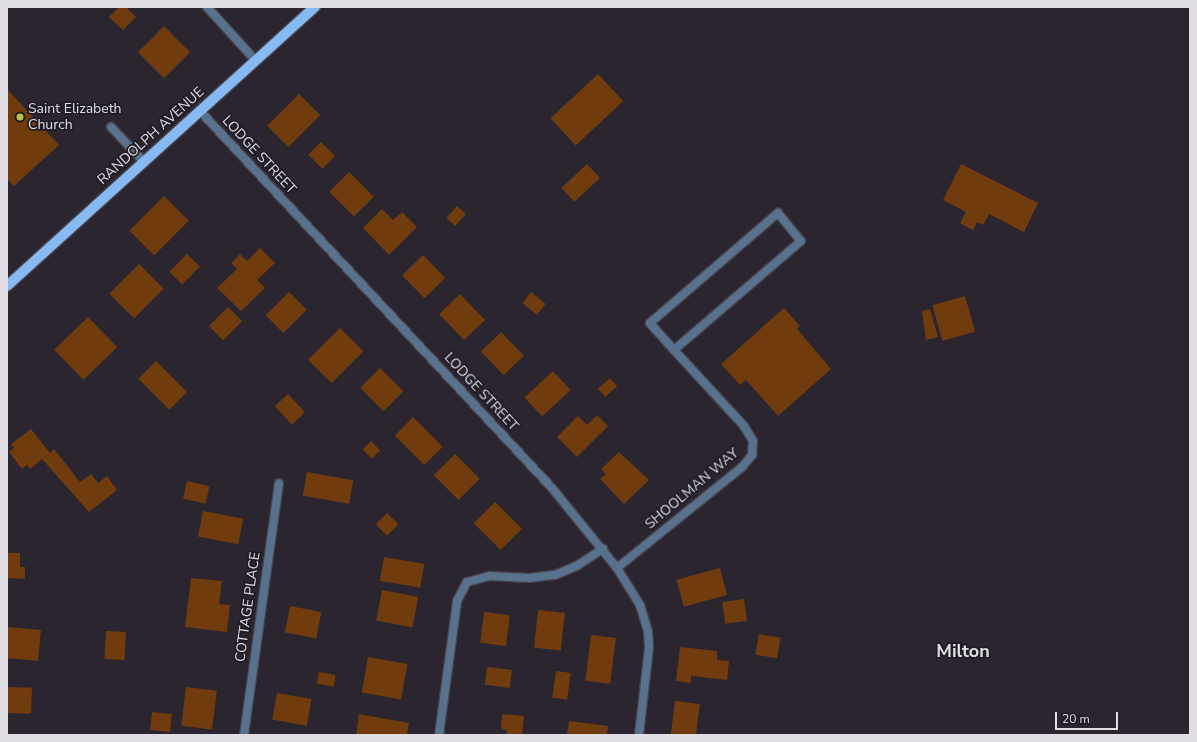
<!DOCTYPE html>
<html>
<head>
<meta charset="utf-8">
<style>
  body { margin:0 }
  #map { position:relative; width:1197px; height:742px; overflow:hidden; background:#2a252f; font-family:"Nunito Sans",sans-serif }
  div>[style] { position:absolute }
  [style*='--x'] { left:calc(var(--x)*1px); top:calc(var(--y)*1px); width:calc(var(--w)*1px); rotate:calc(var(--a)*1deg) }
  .building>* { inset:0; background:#703c0e; transform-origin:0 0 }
  .roads { filter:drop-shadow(1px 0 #47424c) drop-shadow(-1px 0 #47424c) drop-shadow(0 1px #47424c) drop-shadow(0 -1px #47424c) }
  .service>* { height:8px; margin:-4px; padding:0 4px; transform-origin:4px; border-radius:4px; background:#58718c }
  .minor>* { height:8px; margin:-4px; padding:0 4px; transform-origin:4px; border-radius:4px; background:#58718c }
  .primary>* { height:10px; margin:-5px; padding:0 5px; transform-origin:5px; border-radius:5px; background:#87baf3 }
  .dots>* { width:11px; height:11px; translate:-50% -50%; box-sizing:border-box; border:2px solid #201c25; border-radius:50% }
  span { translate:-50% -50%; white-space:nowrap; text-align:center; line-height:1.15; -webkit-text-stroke:3.5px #201c25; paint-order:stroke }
  .poi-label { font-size:14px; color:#e0dde4 }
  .left { translate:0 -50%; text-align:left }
  .street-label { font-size:14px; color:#e0dde4 }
  .district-label { font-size:18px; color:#e0dde4; font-weight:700 }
  .frame { position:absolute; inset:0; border:8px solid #e0dde4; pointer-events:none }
  .scale { position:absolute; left:1055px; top:712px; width:63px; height:18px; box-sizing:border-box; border:2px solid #e0dde4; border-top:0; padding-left:5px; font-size:12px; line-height:14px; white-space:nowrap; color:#e0dde4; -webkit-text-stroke:3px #201c25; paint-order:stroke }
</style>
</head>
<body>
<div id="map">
  <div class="building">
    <div style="clip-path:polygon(119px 7px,126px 7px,136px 17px,123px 30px,109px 17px)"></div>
    <div style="left:164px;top:26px;width:37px;height:37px;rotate:45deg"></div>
    <div style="left:598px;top:74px;width:37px;height:65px;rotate:47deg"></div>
    <div style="clip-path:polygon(7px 89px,59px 145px,14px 186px,7px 179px)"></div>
    <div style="left:299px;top:94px;width:30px;height:45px;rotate:45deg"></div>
    <div style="left:321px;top:142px;width:20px;height:18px;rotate:45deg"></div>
    <div style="left:587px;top:164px;width:19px;height:35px;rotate:47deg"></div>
    <div style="clip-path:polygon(961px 164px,1038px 203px,1024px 232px,989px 214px,983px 225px,977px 222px,973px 230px,960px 223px,966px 212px,943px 200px)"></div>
    <div style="left:349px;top:172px;width:35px;height:28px;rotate:45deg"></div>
    <div style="left:164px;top:196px;width:35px;height:49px;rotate:45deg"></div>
    <div style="left:457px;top:206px;width:12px;height:16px;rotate:42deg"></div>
    <div style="clip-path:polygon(382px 209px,393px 220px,402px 212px,417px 227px,389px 255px,363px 228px)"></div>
    <div style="clip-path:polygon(260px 248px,275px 263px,257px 280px,265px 288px,241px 311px,217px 288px,237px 269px,231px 263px,240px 254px,247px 261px)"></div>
    <div style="left:187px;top:254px;width:18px;height:25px;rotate:45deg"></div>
    <div style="left:423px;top:255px;width:32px;height:29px;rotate:46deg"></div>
    <div style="left:139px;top:264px;width:35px;height:42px;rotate:45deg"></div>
    <div style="left:289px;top:292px;width:25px;height:33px;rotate:45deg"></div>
    <div style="left:531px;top:292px;width:19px;height:14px;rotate:39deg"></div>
    <div style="left:460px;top:294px;width:36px;height:29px;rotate:46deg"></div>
    <div style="left:965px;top:296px;width:37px;height:34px;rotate:74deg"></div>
    <div style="left:228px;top:307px;width:20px;height:27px;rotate:45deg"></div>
    <div style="clip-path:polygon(784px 308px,800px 326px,797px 329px,831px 369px,778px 416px,746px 380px,740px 385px,721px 364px)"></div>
    <div style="clip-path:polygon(930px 309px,938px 337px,926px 340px,922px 311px)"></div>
    <div style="left:88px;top:317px;width:42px;height:47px;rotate:46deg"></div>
    <div style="left:340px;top:328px;width:33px;height:45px;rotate:45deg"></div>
    <div style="left:501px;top:332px;width:33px;height:28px;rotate:46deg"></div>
    <div style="left:156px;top:361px;width:44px;height:25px;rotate:45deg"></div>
    <div style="left:380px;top:368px;width:33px;height:28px;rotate:45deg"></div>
    <div style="left:553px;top:371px;width:26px;height:39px;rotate:47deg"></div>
    <div style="left:610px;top:378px;width:11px;height:16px;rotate:49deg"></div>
    <div style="left:288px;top:394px;width:25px;height:18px;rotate:47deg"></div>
    <div style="clip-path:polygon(597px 415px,608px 426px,577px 457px,557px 437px,578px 416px,587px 425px)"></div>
    <div style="left:413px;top:417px;width:42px;height:26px;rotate:45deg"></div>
    <div style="clip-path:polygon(31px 429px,50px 453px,54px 449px,80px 482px,91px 474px,98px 483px,107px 476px,117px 490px,89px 512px,42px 459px,30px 469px,27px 465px,22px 469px,9px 452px,14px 448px,11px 444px)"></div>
    <div style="left:371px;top:441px;width:13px;height:12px;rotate:45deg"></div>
    <div style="clip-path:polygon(619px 452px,649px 480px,624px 504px,600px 479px,606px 474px,601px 469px)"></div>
    <div style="left:455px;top:454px;width:35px;height:30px;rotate:45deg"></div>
    <div style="left:307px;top:472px;width:47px;height:24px;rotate:10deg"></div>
    <div style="left:187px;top:481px;width:23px;height:18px;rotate:13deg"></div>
    <div style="left:495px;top:502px;width:38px;height:30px;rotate:45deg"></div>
    <div style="left:203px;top:511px;width:41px;height:26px;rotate:11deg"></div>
    <div style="left:387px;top:513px;width:16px;height:16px;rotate:45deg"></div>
    <div style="clip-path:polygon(7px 553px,20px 553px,20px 567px,25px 567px,25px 579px,7px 578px)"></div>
    <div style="left:384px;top:557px;width:41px;height:24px;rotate:10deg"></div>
    <div style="left:720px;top:568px;width:28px;height:45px;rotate:75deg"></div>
    <div style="clip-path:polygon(191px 578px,222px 581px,219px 604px,230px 605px,227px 632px,185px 627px)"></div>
    <div style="left:382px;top:590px;width:37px;height:31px;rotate:11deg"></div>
    <div style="left:744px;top:599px;width:22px;height:22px;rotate:82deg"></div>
    <div style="left:290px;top:606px;width:32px;height:27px;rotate:11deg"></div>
    <div style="left:538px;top:610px;width:27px;height:38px;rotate:6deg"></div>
    <div style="left:484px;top:612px;width:26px;height:31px;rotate:7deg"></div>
    <div style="left:7px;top:627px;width:34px;height:31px;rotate:5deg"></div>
    <div style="left:106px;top:631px;width:20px;height:28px;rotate:3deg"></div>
    <div style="left:759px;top:634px;width:22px;height:21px;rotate:10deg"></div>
    <div style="left:591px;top:635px;width:25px;height:46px;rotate:7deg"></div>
    <div style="clip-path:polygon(680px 647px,717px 651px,717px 660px,729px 661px,727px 680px,691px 676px,691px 683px,676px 681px)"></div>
    <div style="left:368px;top:657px;width:40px;height:36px;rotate:10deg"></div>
    <div style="left:487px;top:667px;width:25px;height:18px;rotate:7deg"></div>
    <div style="left:556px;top:671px;width:15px;height:27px;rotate:8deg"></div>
    <div style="left:319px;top:672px;width:17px;height:12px;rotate:10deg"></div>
    <div style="left:7px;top:687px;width:25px;height:26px;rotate:2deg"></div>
    <div style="left:186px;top:687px;width:31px;height:39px;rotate:7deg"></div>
    <div style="left:277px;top:693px;width:35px;height:27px;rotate:10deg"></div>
    <div style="left:675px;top:701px;width:25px;height:33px;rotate:7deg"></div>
    <div style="left:152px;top:712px;width:20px;height:18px;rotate:6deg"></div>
    <div style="clip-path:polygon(359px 714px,409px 723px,407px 735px,356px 735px)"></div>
    <div style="clip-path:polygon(502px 714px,524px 716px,522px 735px,506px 735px,507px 730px,501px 729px)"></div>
    <div style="clip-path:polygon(569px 721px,608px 726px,607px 735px,567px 735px)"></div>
  </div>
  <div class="roads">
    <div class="service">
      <div style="--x:111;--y:127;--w:48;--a:46.7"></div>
      <div style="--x:778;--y:213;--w:36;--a:51"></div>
      <div style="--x:801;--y:241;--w:167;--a:139.4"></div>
      <div style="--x:674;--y:350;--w:36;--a:-132"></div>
      <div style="--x:650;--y:323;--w:169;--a:-40.7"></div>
    </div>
    <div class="minor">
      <div style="--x:207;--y:7;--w:73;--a:47.8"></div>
      <div style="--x:200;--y:111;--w:516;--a:46.96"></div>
      <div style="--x:552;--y:488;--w:103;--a:50.9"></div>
      <div style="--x:617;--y:568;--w:44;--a:58.1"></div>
      <div style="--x:640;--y:605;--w:28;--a:73"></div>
      <div style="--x:648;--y:632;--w:16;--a:86"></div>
      <div style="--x:649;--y:648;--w:88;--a:96.6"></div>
      <div style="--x:617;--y:568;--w:161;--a:-38.9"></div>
      <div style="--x:742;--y:467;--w:16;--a:-50"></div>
      <div style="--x:752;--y:455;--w:14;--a:-86"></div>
      <div style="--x:753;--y:441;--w:17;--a:-121"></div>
      <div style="--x:744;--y:426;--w:103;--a:-132.6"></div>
      <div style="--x:244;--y:735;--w:254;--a:-82.1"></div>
      <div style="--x:439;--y:735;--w:135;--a:-82.3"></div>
      <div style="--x:457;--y:601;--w:21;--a:-62"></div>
      <div style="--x:467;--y:582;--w:24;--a:-15"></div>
      <div style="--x:490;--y:576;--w:39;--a:3"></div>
      <div style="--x:529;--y:578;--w:26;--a:-7"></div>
      <div style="--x:555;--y:575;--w:25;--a:-23"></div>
      <div style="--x:578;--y:565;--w:30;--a:-33"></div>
    </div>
    <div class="primary">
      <div style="--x:7;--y:286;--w:416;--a:-42.2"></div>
    </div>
  </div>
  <div class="dots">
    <div style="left:20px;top:117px;background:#b4c24a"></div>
  </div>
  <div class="poi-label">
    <span class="left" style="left:28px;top:117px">Saint Elizabeth<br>Church</span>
  </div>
  <div class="street-label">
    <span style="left:151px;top:136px;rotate:-42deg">RANDOLPH AVENUE</span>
    <span style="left:259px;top:155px;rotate:47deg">LODGE STREET</span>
    <span style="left:481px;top:392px;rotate:47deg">LODGE STREET</span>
    <span style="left:692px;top:489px;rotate:-40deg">SHOOLMAN WAY</span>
    <span style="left:248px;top:607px;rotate:-82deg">COTTAGE PLACE</span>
  </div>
  <div class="district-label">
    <span style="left:963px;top:651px">Milton</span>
  </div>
  <div class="frame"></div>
  <div class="scale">20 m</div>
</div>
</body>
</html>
